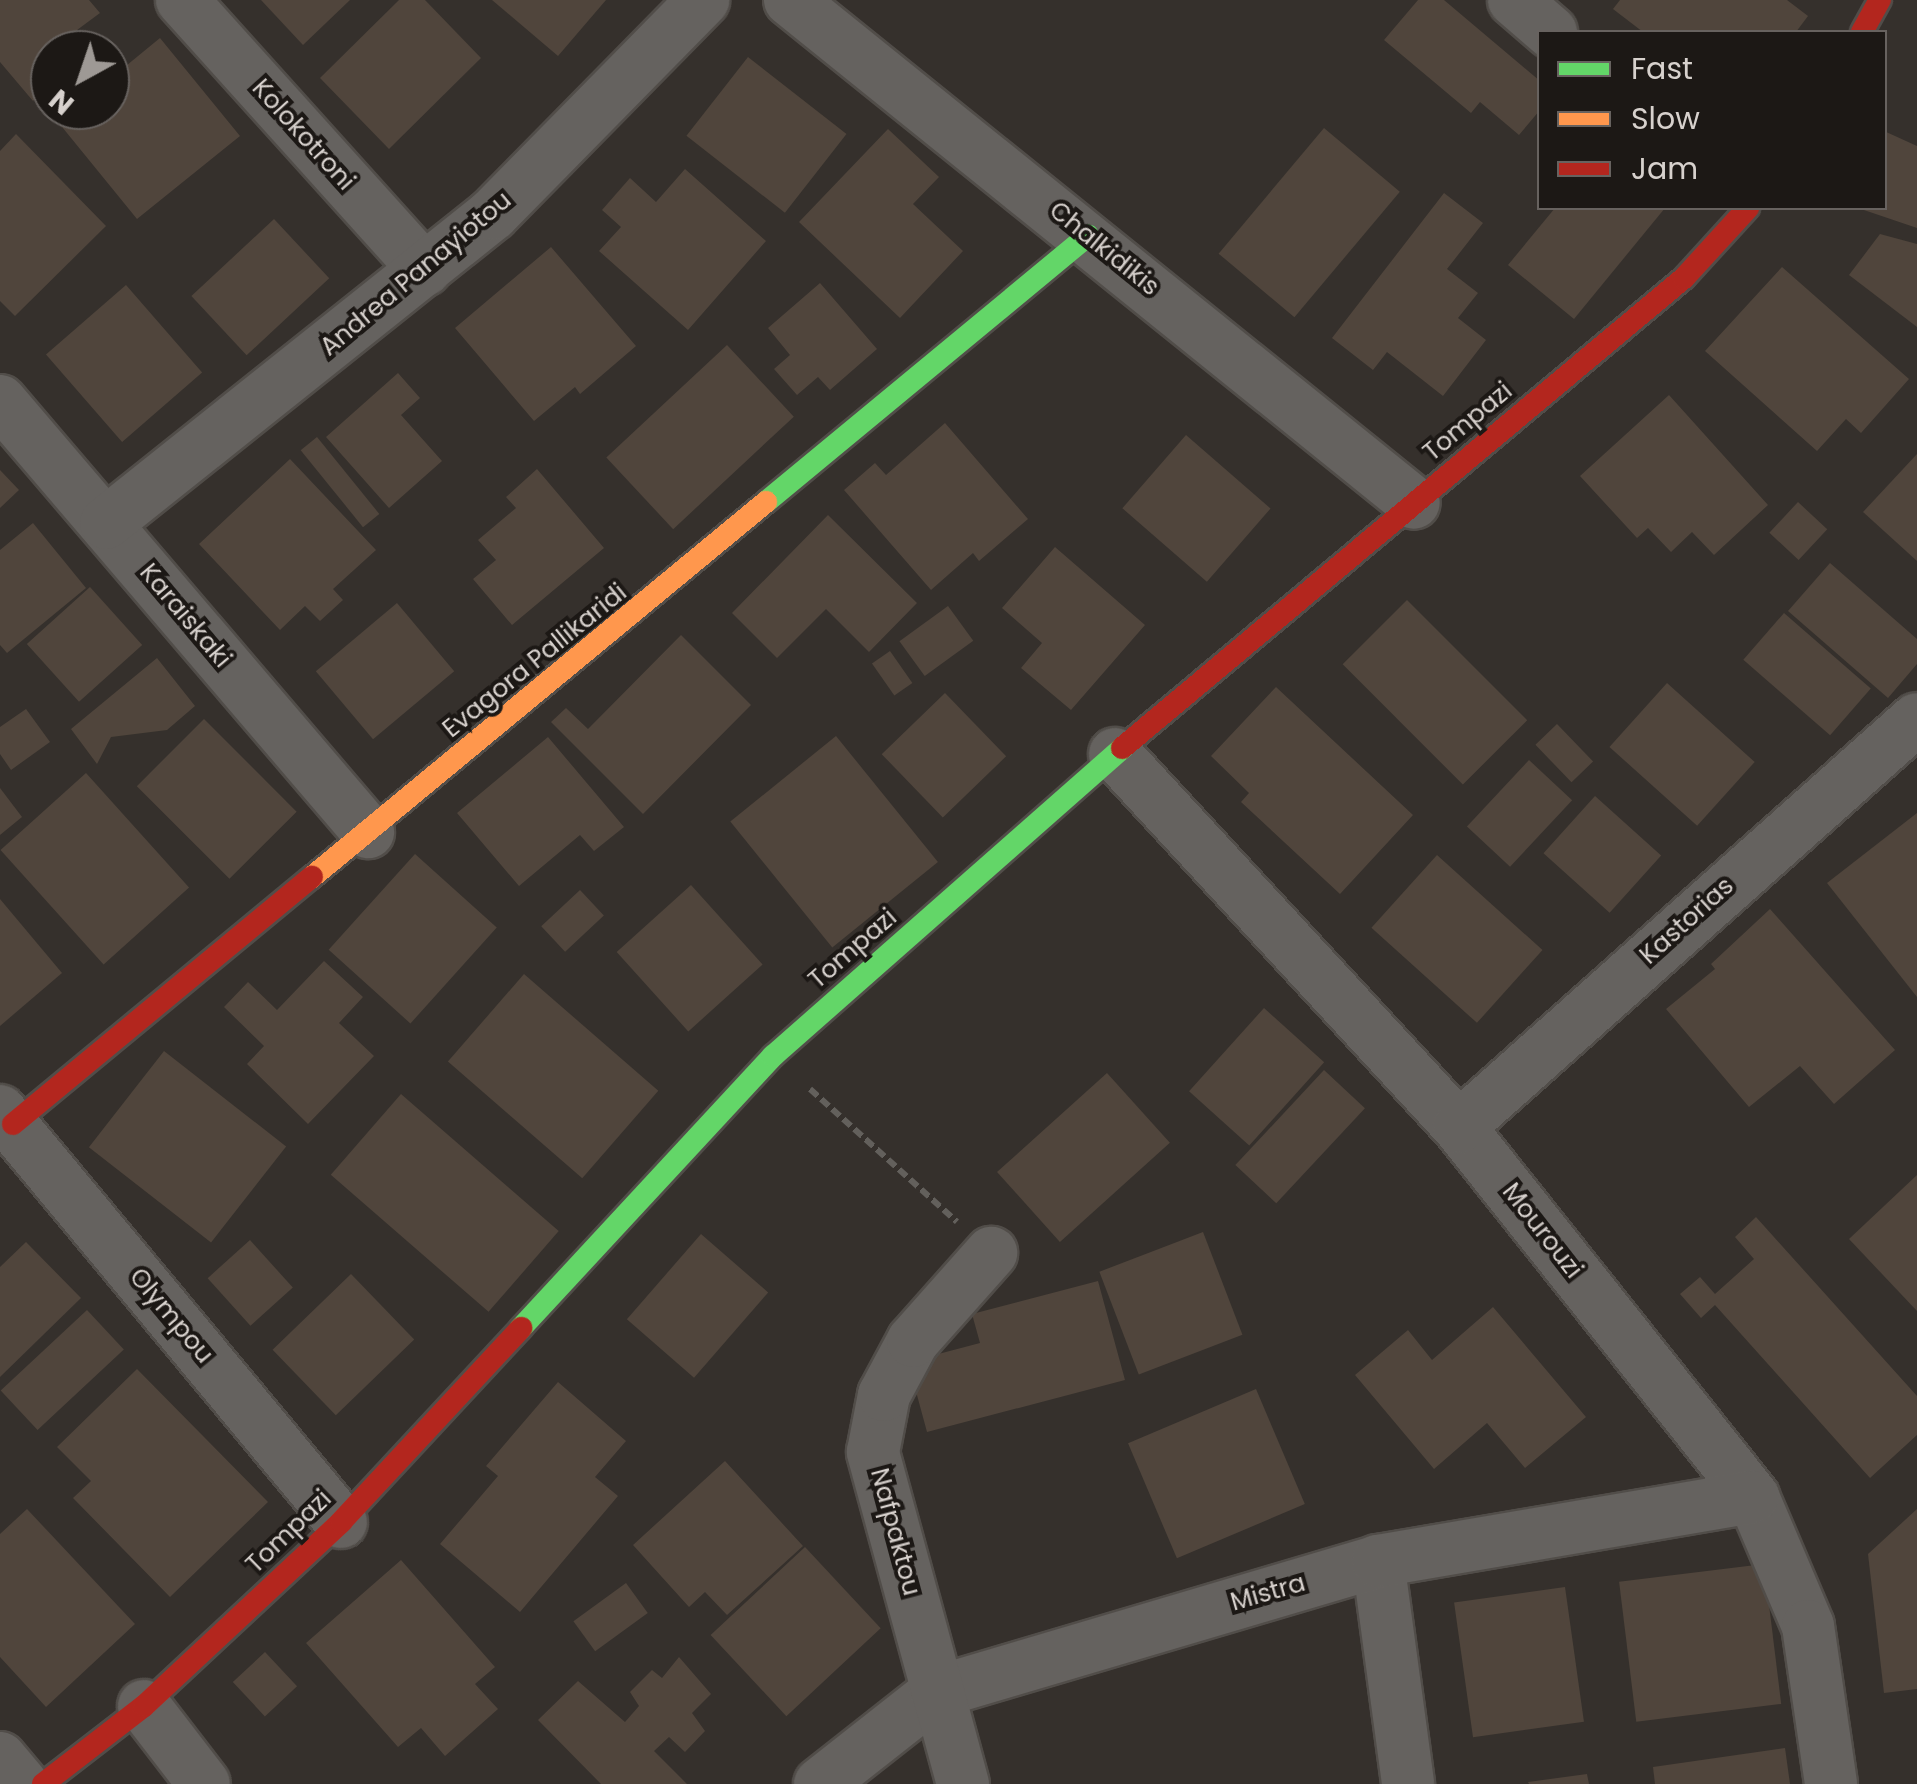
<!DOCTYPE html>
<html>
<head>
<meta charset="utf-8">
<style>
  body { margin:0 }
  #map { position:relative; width:1917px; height:1784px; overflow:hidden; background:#35302c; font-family:Poppins,sans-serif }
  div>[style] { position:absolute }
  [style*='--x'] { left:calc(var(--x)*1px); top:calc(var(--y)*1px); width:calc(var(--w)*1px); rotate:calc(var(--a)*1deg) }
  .building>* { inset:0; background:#50453c; transform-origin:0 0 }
  .path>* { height:6px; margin-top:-3px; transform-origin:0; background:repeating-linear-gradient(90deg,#63605c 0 10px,transparent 0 15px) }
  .roads { filter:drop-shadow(2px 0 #514d49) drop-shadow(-2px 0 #514d49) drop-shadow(0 2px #514d49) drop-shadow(0 -2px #514d49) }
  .street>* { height:52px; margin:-26px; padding:0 26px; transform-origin:26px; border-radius:26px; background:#65625f }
  .fast>* { height:22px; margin:-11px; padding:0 11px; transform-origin:11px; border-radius:11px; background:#63d668 }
  .slow>* { height:22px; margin:-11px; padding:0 11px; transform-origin:11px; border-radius:11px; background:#ff974d }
  .jam>* { height:22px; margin:-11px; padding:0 11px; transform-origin:11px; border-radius:11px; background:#b3261e }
  span { translate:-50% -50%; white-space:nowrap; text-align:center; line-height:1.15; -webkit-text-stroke:8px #1c1815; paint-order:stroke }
  .street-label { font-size:25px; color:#d7d1cd }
  .legend { position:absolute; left:1537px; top:30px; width:350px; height:180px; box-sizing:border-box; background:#1c1815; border:2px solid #67625f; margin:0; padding:12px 18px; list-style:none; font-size:30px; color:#d7d1cd }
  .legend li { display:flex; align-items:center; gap:20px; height:50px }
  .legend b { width:50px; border:2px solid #67625f }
  .north { position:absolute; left:30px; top:30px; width:100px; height:100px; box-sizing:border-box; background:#1c1815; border:2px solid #67625f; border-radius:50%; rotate:220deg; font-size:28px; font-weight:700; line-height:40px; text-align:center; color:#d7d1cd }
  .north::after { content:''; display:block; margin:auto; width:35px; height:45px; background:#9e9995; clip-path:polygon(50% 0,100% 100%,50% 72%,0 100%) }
</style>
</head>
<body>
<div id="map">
  <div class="building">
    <div style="clip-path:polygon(0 0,89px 0,100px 13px,50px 50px,43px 61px,50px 86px,33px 101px,0 62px)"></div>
    <div style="clip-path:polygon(261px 0,350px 0,303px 45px)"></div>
    <div style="clip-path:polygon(399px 0,425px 0,481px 58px,389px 149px,320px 78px)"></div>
    <div style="clip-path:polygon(492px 0,606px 0,558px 56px)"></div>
    <div style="clip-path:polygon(1418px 0,1444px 0,1540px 81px,1540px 110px,1519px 135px,1480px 102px,1471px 113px,1384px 40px)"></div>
    <div style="clip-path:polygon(1620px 0,1787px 0,1808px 16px,1796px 32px,1643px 32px,1613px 9px)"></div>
    <div style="clip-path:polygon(160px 38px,240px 136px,137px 219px,58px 122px,73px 110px,110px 110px,110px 79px)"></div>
    <div style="left:748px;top:57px;width:125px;height:100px;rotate:38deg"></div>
    <div style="left:1324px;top:128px;width:99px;height:164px;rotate:40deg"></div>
    <div style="clip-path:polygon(888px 129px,939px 177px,913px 204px,963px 251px,900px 318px,799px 222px)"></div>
    <div style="clip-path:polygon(1884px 131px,1917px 146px,1917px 228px,1858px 208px,1884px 208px)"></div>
    <div style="clip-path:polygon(16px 134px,106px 226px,15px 316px,0 301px,0 151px)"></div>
    <div style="clip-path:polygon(685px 169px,766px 241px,688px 330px,599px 251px,621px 227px,602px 210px,630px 178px,656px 202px)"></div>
    <div style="clip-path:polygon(1444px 193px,1483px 223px,1447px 269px,1478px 293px,1458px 318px,1486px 340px,1443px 396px,1387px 352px,1373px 370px,1332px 338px)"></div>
    <div style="clip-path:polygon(1555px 208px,1665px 208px,1574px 319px,1508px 265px)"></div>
    <div style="left:274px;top:219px;width:81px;height:113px;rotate:47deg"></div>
    <div style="clip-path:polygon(1880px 234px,1917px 244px,1917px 327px,1849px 275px)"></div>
    <div style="clip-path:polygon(551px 247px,636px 346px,580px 394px,575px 387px,534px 421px,455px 328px)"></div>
    <div style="clip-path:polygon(1782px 267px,1909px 379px,1861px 433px,1846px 419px,1817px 451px,1705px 351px)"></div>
    <div style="clip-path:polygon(820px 283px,877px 349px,830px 390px,818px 377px,797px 395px,774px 369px,790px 355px,768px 328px)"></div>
    <div style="left:126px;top:285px;width:116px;height:106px;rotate:49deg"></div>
    <div style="left:727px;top:345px;width:98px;height:165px;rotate:47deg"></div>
    <div style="clip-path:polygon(398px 373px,420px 398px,401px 415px,442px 461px,389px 508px,326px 437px)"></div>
    <div style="clip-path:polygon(1669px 395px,1768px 505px,1714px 555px,1692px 532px,1671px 552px,1648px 528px,1637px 538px,1580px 476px)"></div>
    <div style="clip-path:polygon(945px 423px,1028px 519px,979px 561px,973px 553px,931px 590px,844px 490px,875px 463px,886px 475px)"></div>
    <div style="left:1186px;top:435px;width:112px;height:97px;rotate:41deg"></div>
    <div style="left:317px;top:437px;width:99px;height:21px;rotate:51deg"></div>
    <div style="clip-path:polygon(1917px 454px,1917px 561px,1863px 512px)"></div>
    <div style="clip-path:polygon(290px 459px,376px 550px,333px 589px,343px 600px,320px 621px,305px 606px,280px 630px,199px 544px)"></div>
    <div style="clip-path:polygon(537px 469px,604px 548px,512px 625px,473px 579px,496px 560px,478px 540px,516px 508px,506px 497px)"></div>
    <div style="clip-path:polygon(0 470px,19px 490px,0 508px)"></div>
    <div style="left:1798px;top:502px;width:40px;height:42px;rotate:43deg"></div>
    <div style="clip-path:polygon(828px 515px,917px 603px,869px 652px,826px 609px,777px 658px,732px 613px)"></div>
    <div style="clip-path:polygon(33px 523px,86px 588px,7px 653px,0 645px,0 550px)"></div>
    <div style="clip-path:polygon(1055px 547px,1145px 625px,1071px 710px,1021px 668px,1042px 643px,1002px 608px)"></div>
    <div style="clip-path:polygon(1830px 563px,1917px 639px,1917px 664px,1888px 698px,1788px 611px)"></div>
    <div style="left:90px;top:587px;width:78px;height:85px;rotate:48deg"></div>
    <div style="left:1407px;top:600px;width:170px;height:91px;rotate:45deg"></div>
    <div style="left:397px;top:603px;width:89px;height:106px;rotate:50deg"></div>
    <div style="left:948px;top:606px;width:43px;height:60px;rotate:54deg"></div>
    <div style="left:1784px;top:613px;width:115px;height:62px;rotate:41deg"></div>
    <div style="clip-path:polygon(681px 635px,751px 705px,643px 814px,551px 722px,566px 708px,588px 729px)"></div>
    <div style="left:890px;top:651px;width:39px;height:22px;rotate:55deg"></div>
    <div style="clip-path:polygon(157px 658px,195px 706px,167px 730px,111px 737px,97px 764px,71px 729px)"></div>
    <div style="left:1667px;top:683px;width:118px;height:86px;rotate:42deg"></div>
    <div style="clip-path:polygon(1276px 687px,1413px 815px,1340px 894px,1241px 802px,1249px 793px,1211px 756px)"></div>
    <div style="left:945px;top:693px;width:88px;height:88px;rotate:46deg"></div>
    <div style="clip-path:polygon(26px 709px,50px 742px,11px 770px,0 754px,0 727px)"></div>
    <div style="left:204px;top:719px;width:131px;height:95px;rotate:45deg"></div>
    <div style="left:1557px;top:724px;width:52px;height:30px;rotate:46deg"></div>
    <div style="left:836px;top:736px;width:162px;height:136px;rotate:51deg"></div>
    <div style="clip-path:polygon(548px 737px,624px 827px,594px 851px,580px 835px,519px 886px,457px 813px)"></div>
    <div style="left:1529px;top:760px;width:59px;height:91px;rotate:43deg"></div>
    <div style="left:86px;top:773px;width:154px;height:115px;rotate:48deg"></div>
    <div style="clip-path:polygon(0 788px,22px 817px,0 835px)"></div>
    <div style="left:1595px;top:796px;width:89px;height:77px;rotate:42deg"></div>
    <div style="clip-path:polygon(1917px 813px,1917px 997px,1827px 883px)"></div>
    <div style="left:415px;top:854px;width:110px;height:129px;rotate:42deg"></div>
    <div style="left:1437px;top:855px;width:142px;height:98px;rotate:42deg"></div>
    <div style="left:691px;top:885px;width:107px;height:100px;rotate:48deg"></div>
    <div style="left:580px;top:890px;width:35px;height:53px;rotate:47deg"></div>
    <div style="clip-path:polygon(0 899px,62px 973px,0 1026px)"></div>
    <div style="clip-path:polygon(1770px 909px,1895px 1050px,1834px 1104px,1800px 1066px,1749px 1107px,1666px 1009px,1715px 969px,1711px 964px)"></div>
    <div style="clip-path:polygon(324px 961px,363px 997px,339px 1023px,374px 1056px,308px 1124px,247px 1064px,264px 1046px,224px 1007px,248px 982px,277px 1010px)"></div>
    <div style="left:524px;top:974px;width:178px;height:116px;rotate:41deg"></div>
    <div style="left:1264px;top:1008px;width:81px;height:112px;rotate:42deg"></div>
    <div style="left:164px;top:1051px;width:155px;height:122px;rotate:38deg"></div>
    <div style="left:1324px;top:1070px;width:56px;height:130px;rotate:43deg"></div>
    <div style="left:1107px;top:1073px;width:94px;height:148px;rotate:48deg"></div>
    <div style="left:401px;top:1094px;width:209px;height:107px;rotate:41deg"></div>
    <div style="clip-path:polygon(1917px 1175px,1917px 1311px,1849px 1239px)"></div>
    <div style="clip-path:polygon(1756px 1217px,1917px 1396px,1917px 1435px,1870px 1478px,1715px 1305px,1701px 1318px,1680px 1294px,1700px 1277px,1715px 1294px,1754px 1259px,1735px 1237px)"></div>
    <div style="left:1203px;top:1232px;width:110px;height:111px;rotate:69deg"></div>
    <div style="left:701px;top:1234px;width:89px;height:113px;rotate:41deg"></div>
    <div style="left:250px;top:1240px;width:64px;height:57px;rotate:48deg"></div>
    <div style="clip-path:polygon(26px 1242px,81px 1298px,0 1377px,0 1267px)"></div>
    <div style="left:351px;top:1274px;width:91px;height:109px;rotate:46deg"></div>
    <div style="clip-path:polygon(1098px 1281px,1125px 1380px,927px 1432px,908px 1362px,980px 1343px,972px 1314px)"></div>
    <div style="clip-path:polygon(1493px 1307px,1586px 1417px,1525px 1468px,1487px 1423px,1434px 1469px,1355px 1375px,1408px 1330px,1432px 1360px)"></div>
    <div style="left:87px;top:1310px;width:54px;height:118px;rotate:47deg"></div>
    <div style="clip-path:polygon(137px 1369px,268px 1502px,170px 1597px,73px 1498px,91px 1481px,57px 1447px)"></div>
    <div style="clip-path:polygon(558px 1382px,626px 1441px,595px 1477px,618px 1496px,520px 1612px,440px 1544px,498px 1476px,486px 1466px)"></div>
    <div style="left:1256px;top:1389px;width:125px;height:139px;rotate:67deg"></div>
    <div style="clip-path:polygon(725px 1461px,803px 1546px,727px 1615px,705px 1592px,689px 1607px,633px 1545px)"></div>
    <div style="clip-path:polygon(27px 1509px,135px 1624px,46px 1707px,0 1657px,0 1534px)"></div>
    <div style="clip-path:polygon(1917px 1509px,1917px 1689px,1884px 1693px,1868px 1554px)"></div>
    <div style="left:805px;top:1547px;width:111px;height:129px;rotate:47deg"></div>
    <div style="clip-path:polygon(401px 1560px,495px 1667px,475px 1684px,498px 1709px,445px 1756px,421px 1728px,398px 1747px,306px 1643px)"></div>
    <div style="left:1764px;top:1564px;width:141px;height:146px;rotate:83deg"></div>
    <div style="left:626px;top:1583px;width:37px;height:65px;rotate:54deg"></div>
    <div style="left:1565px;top:1587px;width:136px;height:112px;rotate:82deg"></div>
    <div style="left:265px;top:1652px;width:47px;height:44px;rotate:47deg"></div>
    <div style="clip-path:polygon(679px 1657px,711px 1694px,692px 1713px,705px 1731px,685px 1752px,669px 1737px,654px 1751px,687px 1784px,601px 1784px,538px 1720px,578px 1681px,625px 1722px,639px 1706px,630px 1692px,652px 1670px,662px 1678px)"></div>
    <div style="clip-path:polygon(1785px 1748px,1790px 1784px,1655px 1784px,1653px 1767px)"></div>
    <div style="clip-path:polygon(1587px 1774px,1589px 1784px,1529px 1784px,1528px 1782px)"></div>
  </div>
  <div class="path">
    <div style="--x:810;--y:1089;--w:198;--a:42.1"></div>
  </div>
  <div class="roads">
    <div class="street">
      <div style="--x:182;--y:0;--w:363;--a:48"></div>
      <div style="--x:790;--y:0;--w:801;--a:38.87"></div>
      <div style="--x:1514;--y:0;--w:49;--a:40.9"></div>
      <div style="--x:0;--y:401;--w:567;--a:49.51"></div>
      <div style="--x:106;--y:523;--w:495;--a:-38.6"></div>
      <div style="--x:493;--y:214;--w:300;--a:-45.5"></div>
      <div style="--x:1115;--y:754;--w:507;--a:47.32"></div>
      <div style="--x:1459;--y:1127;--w:473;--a:51.5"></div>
      <div style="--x:1753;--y:1497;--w:140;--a:66.9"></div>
      <div style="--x:1808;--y:1626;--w:160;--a:81.7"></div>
      <div style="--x:0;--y:1111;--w:534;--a:50.32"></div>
      <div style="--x:1459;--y:1127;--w:613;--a:-41.7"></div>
      <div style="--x:1378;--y:1561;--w:225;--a:82.3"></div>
      <div style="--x:144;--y:1706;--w:98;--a:52.4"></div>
      <div style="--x:0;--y:1758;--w:34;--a:50"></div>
      <div style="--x:820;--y:1784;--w:149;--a:-38.2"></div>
      <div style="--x:937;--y:1692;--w:460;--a:-16.5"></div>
      <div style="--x:1378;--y:1561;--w:380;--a:-9.7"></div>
      <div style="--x:963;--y:1784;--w:344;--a:-105.2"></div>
      <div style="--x:873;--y:1452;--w:58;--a:-79.1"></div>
      <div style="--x:884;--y:1395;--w:61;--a:-61.8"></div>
      <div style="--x:913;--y:1341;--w:118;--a:-48.4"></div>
    </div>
    <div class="fast">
      <div style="--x:766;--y:502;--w:418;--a:-39.6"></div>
      <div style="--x:521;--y:1328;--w:371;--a:-47.2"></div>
      <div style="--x:773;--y:1056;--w:465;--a:-41.4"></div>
    </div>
    <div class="slow">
      <div style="--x:312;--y:877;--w:589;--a:-39.56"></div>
    </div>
    <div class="jam">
      <div style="--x:1862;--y:32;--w:37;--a:-61"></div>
      <div style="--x:1122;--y:748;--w:733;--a:-39.91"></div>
      <div style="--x:1684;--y:278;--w:95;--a:-47.6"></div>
      <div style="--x:13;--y:1124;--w:388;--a:-39.6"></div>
      <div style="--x:43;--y:1784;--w:128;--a:-37.7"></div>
      <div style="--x:144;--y:1706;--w:270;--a:-43"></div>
      <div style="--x:341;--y:1522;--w:265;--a:-47.1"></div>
    </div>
  </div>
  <div class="street-label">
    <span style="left:303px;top:135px;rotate:48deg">Kolokotroni</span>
    <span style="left:1104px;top:249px;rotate:39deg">Chalkidikis</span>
    <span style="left:416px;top:274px;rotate:-40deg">Andrea Panayiotou</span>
    <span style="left:1468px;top:422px;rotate:-40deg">Tompazi</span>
    <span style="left:185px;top:616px;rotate:50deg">Karaiskaki</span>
    <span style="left:535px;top:661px;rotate:-39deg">Evagora Pallikaridi</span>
    <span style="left:1687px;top:921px;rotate:-42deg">Kastorias</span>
    <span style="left:853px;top:949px;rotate:-41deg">Tompazi</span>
    <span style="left:1542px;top:1231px;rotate:52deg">Mourouzi</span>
    <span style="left:171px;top:1316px;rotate:50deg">Olympou</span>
    <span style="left:289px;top:1532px;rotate:-44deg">Tompazi</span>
    <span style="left:895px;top:1532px;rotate:75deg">Nafpaktou</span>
    <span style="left:1268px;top:1593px;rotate:-16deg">Mistra</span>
  </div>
  <ul class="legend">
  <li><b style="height:12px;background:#63d668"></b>Fast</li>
  <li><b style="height:12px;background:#ff974d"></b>Slow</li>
  <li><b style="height:12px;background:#b3261e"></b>Jam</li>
  </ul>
  <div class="north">N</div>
</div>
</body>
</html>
